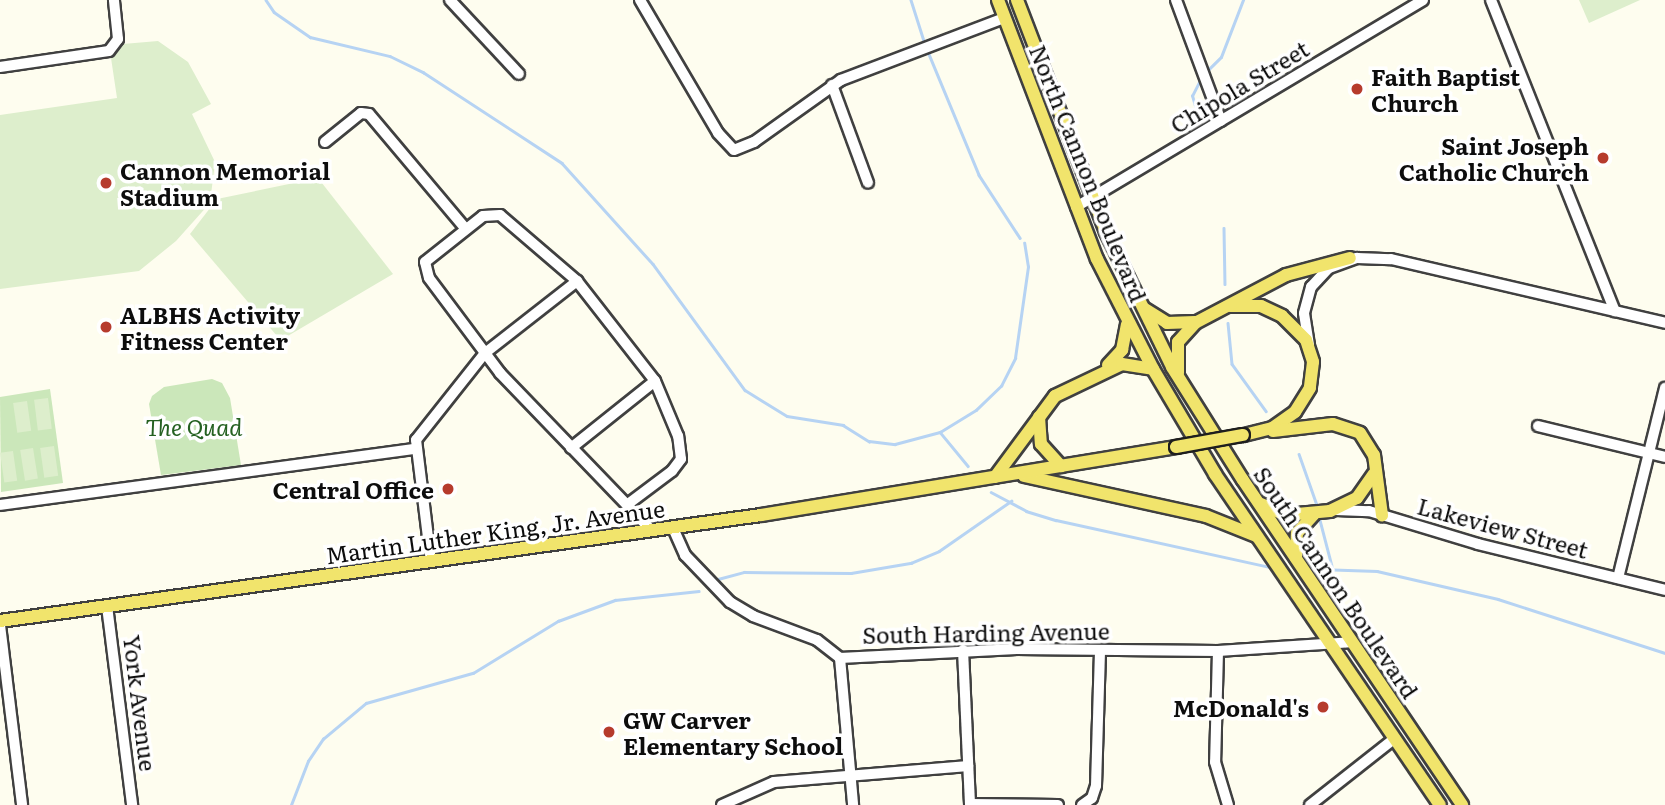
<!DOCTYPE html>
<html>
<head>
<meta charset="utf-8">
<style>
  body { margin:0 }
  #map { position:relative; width:1665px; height:805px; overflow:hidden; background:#fefdef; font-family:Literata,serif }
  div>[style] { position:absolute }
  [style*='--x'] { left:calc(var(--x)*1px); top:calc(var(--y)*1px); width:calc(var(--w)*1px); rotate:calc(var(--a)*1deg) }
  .green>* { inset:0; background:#cbe7ba }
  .pitch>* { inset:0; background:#dec; transform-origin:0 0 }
  .stream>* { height:2.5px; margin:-1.25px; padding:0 1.25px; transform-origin:1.25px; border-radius:1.25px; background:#b6d3f3 }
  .roads { filter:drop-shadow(2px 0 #404040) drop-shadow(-2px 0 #404040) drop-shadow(0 2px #404040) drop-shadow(0 -2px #404040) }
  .minor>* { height:10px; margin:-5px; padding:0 5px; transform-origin:5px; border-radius:5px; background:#fff }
  .major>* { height:12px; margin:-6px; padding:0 6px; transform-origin:6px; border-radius:6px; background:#f1e46c }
  .bridges { filter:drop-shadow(2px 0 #1e1e1e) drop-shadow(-2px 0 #1e1e1e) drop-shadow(0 2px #1e1e1e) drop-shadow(0 -2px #1e1e1e) }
  .major-bridge>* { height:12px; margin:-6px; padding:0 6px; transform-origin:6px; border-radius:6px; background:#f1e46c }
  .dots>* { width:19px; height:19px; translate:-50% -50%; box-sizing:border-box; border:4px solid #fff; border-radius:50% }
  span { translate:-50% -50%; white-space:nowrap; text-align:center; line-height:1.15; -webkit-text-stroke:7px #fff; paint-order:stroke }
  .poi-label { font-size:23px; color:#0d0d0d; font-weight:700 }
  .left { translate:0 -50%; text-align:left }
  .right { translate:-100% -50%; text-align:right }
  .street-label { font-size:23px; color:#0d0d0d }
  .park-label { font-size:23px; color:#256121; font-style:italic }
</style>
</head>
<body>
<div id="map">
  <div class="green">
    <div style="clip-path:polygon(212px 379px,222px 383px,230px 398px,241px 465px,161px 475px,149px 404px,152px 396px,164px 387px)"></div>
    <div style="clip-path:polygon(50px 389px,63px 483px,1px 492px,0 397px)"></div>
  </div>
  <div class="pitch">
    <div style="clip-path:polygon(1579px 0,1640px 0,1589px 23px)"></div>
    <div style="clip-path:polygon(158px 41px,188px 62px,211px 104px,192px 114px,215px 162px,210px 203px,176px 241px,139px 271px,0 289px,0 115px,117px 98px,111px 58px,123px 44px)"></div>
    <div style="clip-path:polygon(318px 178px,393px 274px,286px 337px,277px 336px,190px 234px,217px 199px)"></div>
    <div style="left:48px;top:398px;width:31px;height:14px;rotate:83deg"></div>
    <div style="left:27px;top:401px;width:30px;height:14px;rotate:82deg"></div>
    <div style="left:54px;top:446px;width:30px;height:14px;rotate:82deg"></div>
    <div style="left:33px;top:448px;width:31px;height:13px;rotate:81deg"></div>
    <div style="left:13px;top:451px;width:30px;height:13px;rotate:82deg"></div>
  </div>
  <div class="stream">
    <div style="--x:266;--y:0;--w:14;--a:56"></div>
    <div style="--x:274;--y:12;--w:44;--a:34.8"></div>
    <div style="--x:310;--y:37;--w:82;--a:13.4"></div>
    <div style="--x:390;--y:56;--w:37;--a:26"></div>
    <div style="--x:423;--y:72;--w:166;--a:33.2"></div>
    <div style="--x:562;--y:163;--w:136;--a:48"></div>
    <div style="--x:653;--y:264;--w:156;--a:53.9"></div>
    <div style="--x:745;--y:390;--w:49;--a:31.8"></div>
    <div style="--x:787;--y:416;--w:57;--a:9.1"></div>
    <div style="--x:843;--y:425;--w:31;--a:32"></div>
    <div style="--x:869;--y:441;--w:26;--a:7"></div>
    <div style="--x:895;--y:444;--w:47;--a:-14.9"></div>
    <div style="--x:940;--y:432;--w:42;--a:-31.4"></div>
    <div style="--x:976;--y:410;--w:35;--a:-44"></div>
    <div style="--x:1001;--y:386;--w:31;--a:-63"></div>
    <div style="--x:1015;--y:358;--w:92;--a:-81.9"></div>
    <div style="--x:1028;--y:267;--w:24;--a:-99"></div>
    <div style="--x:911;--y:0;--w:43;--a:72.4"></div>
    <div style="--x:929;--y:54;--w:131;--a:67.5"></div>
    <div style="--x:979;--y:175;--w:75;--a:56.9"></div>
    <div style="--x:1208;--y:70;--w:18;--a:-45"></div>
    <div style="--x:1221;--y:57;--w:61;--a:-68.9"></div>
    <div style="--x:1199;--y:120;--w:25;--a:-106"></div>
    <div style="--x:1192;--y:96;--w:16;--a:-63"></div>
    <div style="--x:1224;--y:228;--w:56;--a:89"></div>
    <div style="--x:1228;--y:323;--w:41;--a:84.4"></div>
    <div style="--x:1232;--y:364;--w:58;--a:54.1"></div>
    <div style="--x:940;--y:432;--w:44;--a:50.5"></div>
    <div style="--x:1299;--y:454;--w:54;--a:70.6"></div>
    <div style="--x:991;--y:492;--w:40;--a:28"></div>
    <div style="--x:1026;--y:511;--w:31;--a:17"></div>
    <div style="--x:1056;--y:520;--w:219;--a:12.4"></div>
    <div style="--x:1320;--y:520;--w:52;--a:75.4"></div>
    <div style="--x:1318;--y:569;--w:59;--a:1.9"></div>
    <div style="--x:1377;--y:571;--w:124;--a:13"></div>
    <div style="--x:1498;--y:599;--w:176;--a:17.9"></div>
    <div style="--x:718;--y:579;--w:27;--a:-15"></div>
    <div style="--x:744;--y:572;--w:107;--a:0.5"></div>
    <div style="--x:851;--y:573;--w:61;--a:-9.5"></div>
    <div style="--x:911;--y:563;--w:30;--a:-23"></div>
    <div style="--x:939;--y:551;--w:88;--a:-34.8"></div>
    <div style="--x:291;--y:805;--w:47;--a:-68.9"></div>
    <div style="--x:308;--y:761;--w:27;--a:-56"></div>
    <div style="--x:323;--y:739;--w:56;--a:-39.9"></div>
    <div style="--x:366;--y:703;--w:111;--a:-15.7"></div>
    <div style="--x:473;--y:673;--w:100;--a:-31.5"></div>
    <div style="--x:558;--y:621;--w:61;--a:-20.2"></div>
    <div style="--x:615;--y:600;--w:84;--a:-6.1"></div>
  </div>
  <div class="roads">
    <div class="minor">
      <div style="--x:450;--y:0;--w:101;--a:47"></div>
      <div style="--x:640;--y:0;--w:154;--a:59.6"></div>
      <div style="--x:718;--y:133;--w:23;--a:47"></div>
      <div style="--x:734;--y:150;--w:22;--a:-22"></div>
      <div style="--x:754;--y:142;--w:107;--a:-35.5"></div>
      <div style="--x:841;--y:80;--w:174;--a:-20.8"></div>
      <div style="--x:1176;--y:0;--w:129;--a:69.6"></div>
      <div style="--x:1491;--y:0;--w:335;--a:68.3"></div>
      <div style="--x:0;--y:67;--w:110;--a:-8.4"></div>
      <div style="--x:109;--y:51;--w:15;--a:-53"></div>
      <div style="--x:118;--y:39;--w:39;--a:-96"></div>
      <div style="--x:832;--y:85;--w:104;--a:69.8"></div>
      <div style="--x:325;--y:142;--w:46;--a:-38.9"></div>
      <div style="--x:361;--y:113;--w:8;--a:7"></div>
      <div style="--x:369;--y:114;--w:150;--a:49.9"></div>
      <div style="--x:1076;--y:207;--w:404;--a:-30.8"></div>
      <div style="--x:1309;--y:345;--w:32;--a:-99"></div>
      <div style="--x:1304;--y:313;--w:27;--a:-75"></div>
      <div style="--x:1311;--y:287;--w:26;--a:-47"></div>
      <div style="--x:1329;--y:268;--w:30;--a:-20"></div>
      <div style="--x:1357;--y:258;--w:34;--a:2"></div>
      <div style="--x:1391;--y:259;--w:281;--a:13.1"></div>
      <div style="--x:1538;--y:426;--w:131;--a:13.7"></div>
      <div style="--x:571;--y:448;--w:107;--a:-38.6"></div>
      <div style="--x:628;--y:504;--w:55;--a:-36.9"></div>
      <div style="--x:672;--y:471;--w:15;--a:-53"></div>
      <div style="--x:681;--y:459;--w:23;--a:-97"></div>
      <div style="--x:678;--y:436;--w:60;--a:-112.7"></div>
      <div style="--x:655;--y:381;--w:127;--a:-128"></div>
      <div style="--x:577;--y:281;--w:101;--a:-139.4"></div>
      <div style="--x:500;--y:215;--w:17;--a:177"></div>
      <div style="--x:483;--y:216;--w:74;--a:141.6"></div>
      <div style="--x:425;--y:262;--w:16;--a:76"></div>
      <div style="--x:429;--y:278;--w:119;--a:53.2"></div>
      <div style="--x:500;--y:373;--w:219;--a:46.1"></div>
      <div style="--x:0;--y:505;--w:418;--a:-7.7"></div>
      <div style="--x:1336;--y:510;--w:33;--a:2"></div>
      <div style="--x:1369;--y:511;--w:114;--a:16.8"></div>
      <div style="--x:1478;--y:544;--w:193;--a:13.8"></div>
      <div style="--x:673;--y:528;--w:30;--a:66"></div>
      <div style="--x:685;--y:555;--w:65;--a:46.2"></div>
      <div style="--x:730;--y:602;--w:27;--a:31"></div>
      <div style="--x:753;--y:616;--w:68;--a:20.6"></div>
      <div style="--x:817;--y:640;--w:29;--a:38"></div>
      <div style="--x:840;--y:658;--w:177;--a:-2.9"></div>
      <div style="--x:1017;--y:649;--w:201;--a:0.6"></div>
      <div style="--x:1218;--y:651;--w:134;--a:-3.8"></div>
      <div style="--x:431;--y:562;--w:123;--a:-97"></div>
      <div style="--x:416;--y:440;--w:111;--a:-51.6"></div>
      <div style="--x:485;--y:353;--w:117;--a:-38"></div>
      <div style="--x:1618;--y:578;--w:196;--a:-76.1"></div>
      <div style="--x:107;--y:606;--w:201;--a:82.8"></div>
      <div style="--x:0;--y:625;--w:181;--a:83"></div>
      <div style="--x:963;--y:650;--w:155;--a:87.4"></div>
      <div style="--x:1218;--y:651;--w:111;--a:91.5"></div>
      <div style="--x:1215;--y:762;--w:45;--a:73.2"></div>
      <div style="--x:840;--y:658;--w:148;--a:84.9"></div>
      <div style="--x:970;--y:804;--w:88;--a:0.7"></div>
      <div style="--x:722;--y:805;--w:57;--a:-23.9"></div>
      <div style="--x:774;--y:782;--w:195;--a:-4.7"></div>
      <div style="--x:1082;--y:805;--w:12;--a:-35"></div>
      <div style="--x:1092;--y:798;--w:13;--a:-72"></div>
      <div style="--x:1096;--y:786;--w:135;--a:-88.3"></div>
      <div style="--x:1310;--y:805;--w:108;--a:-38.2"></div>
    </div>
    <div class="major">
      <div style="--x:998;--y:0;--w:277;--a:69.1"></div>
      <div style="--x:1097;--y:259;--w:123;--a:63"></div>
      <div style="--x:1153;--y:369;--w:122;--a:59.4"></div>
      <div style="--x:1215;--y:474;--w:400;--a:55.8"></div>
      <div style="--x:1017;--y:0;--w:248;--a:69"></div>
      <div style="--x:1106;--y:232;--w:150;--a:63.9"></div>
      <div style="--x:1172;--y:367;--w:133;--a:57.9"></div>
      <div style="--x:1243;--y:480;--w:392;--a:56"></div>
      <div style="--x:1230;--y:306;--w:31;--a:0"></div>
      <div style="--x:1261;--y:306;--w:23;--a:25"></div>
      <div style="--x:1282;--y:316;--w:34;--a:45"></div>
      <div style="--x:1306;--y:340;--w:23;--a:72"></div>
      <div style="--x:1313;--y:362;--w:26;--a:97"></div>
      <div style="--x:1310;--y:388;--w:28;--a:122"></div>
      <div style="--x:1295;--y:412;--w:28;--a:145"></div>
      <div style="--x:1272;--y:428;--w:30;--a:166"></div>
      <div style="--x:1145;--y:309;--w:26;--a:32"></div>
      <div style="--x:1167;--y:323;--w:28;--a:-2"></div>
      <div style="--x:1108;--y:365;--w:21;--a:-47"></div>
      <div style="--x:1122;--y:350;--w:26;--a:-79"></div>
      <div style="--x:1178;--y:373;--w:31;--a:-90"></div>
      <div style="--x:1178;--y:342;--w:25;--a:-48"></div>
      <div style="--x:1195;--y:323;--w:103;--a:-27.8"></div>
      <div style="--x:1286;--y:275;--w:66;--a:-14.9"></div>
      <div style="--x:1039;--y:417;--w:27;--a:86"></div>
      <div style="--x:1041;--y:444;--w:30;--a:48"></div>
      <div style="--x:1273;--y:431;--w:60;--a:-6.7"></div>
      <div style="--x:1333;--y:424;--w:28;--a:18"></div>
      <div style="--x:1360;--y:433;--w:26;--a:58"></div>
      <div style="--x:1374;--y:455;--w:61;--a:82.4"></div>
      <div style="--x:1024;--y:476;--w:186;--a:12.4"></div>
      <div style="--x:1206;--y:516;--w:54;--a:21.8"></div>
      <div style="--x:995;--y:477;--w:101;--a:-53.5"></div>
      <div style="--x:1055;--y:396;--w:74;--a:-25.5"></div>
      <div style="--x:1122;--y:364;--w:31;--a:9"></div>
      <div style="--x:1261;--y:504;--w:27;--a:24"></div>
      <div style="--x:1286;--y:515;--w:44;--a:-5.2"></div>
      <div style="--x:1330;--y:511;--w:30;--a:-26"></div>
      <div style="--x:1357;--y:498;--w:29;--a:-55"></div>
      <div style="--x:1296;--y:558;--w:25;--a:-88"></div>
      <div style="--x:1297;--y:533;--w:25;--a:-48"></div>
      <div style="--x:0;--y:621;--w:768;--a:-7.93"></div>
      <div style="--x:761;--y:515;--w:421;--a:-9.3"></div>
    </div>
  </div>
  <div class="bridges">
    <div class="major-bridge">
      <div style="--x:1176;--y:447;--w:68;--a:-10.2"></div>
    </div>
  </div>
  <div class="dots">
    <div style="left:1357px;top:89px;background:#b63b2d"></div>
    <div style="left:1603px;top:158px;background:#b63b2d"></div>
    <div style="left:106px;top:183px;background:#b63b2d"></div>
    <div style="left:106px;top:327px;background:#b63b2d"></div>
    <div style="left:448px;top:489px;background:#b63b2d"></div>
    <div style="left:1323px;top:707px;background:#b63b2d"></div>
    <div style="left:609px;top:732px;background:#b63b2d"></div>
  </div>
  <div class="poi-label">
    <span class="left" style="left:1371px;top:89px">Faith Baptist<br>Church</span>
    <span class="right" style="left:1589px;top:158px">Saint Joseph<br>Catholic Church</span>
    <span class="left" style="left:120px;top:183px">Cannon Memorial<br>Stadium</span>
    <span class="left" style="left:120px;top:327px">ALBHS Activity<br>Fitness Center</span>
    <span class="right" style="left:434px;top:489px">Central Office</span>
    <span class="right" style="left:1309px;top:707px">McDonald's</span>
    <span class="left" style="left:623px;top:732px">GW Carver<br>Elementary School</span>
  </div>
  <div class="street-label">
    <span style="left:1239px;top:86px;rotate:-31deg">Chipola Street</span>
    <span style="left:1089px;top:173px;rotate:68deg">North Cannon Boulevard</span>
    <span style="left:1503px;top:527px;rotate:15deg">Lakeview Street</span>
    <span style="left:495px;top:531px;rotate:-8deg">Martin Luther King, Jr. Avenue</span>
    <span style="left:1337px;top:582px;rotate:56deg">South Cannon Boulevard</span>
    <span style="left:986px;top:632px;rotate:-1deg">South Harding Avenue</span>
    <span style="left:141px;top:703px;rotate:83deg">York Avenue</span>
  </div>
  <div class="park-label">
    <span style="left:194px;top:426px">The Quad</span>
  </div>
</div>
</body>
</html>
